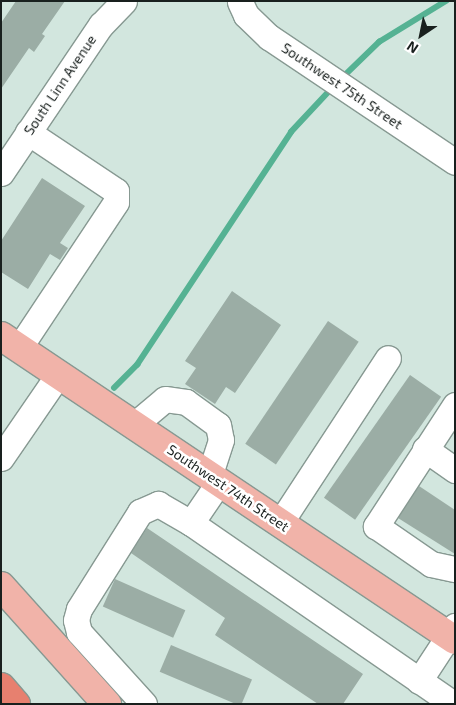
<!DOCTYPE html>
<style>
body{margin:0}
#map{position:relative;width:456px;height:705px;overflow:hidden;background:#d2e6de;font-family:"Exo 2",sans-serif}
div>[style]{position:absolute}
.stream>*{height:5.5px;margin:-2.75px;padding:0 2.75px;transform-origin:2.75px;border-radius:2.75px;background:#55b293}
.building>*{inset:0;background:#9bada5;transform-origin:0 0}
.roads{filter:drop-shadow(1px 0 #879992) drop-shadow(-1px 0 #879992) drop-shadow(0 1px #879992) drop-shadow(0 -1px #879992)}
.minor>*{height:25px;margin:-12.5px;padding:0 12.5px;transform-origin:12.5px;border-radius:12.5px;background:#fff}
.major>*{height:28px;margin:-14px;padding:0 14px;transform-origin:14px;border-radius:14px;background:#f1b3a9}
.highway>*{height:28px;margin:-14px;padding:0 14px;transform-origin:14px;border-radius:14px;background:#e7806f}
span{translate:-50% -50%;white-space:nowrap;text-align:center;line-height:1.15;-webkit-text-stroke:5px #fff;paint-order:stroke}
.street-label{font-size:14px;color:#19201e}
.frame{position:absolute;inset:0;border:2px solid #19201e;pointer-events:none}
.north{position:absolute;left:396px;top:10px;width:50px;height:50px;-webkit-text-stroke:4px #fff;paint-order:stroke;rotate:214deg;font-size:14px;font-weight:700;line-height:20px;text-align:center;color:#19201e}
.north::after{content:'';display:block;margin:auto;width:18px;height:22px;background:#19201e;clip-path:polygon(50% 0,100% 100%,50% 72%,0 100%)}
</style>
<div id="map">
<div class="stream">
<i style="left:342px;top:78px;width:52px;rotate:-44.2deg"></i>
<i style="left:379px;top:42px;width:79px;rotate:-31.5deg"></i>
<i style="left:114px;top:388px;width:33px;rotate:-45deg"></i>
<i style="left:137px;top:365px;width:279px;rotate:-56.5deg"></i>
<i style="left:291px;top:132px;width:62px;rotate:-47deg"></i>
</div>
<div class="building">
<i style="clip-path:polygon(16px 1px,65px 1px,42px 34px,45px 36px,34px 52px,29px 48px,1px 89px,1px 23px)"></i>
<i style="clip-path:polygon(42px 178px,85px 206px,60px 243px,68px 248px,60px 260px,50px 254px,28px 289px,1px 272px,1px 241px)"></i>
<i style="clip-path:polygon(232px 291px,281px 325px,235px 393px,226px 387px,215px 404px,185px 384px,196px 368px,185px 361px)"></i>
<i style="left:328px;top:321px;width:37px;height:148px;rotate:34deg"></i>
<i style="left:410px;top:375px;width:38px;height:150px;rotate:35deg"></i>
<i style="clip-path:polygon(419px 486px,455px 510px,455px 554px,398px 518px)"></i>
<i style="clip-path:polygon(147px 528px,363px 674px,343px 704px,318px 704px,215px 635px,225px 618px,131px 553px)"></i>
<i style="left:115px;top:579px;width:77px;height:30px;rotate:24deg"></i>
<i style="left:171px;top:645px;width:88px;height:29px;rotate:23deg"></i>
</div>
<div class="roads">
<div class="minor">
<i style="left:240px;top:2px;width:14px;rotate:65deg"></i>
<i style="left:246px;top:15px;width:32px;rotate:44deg"></i>
<i style="left:269px;top:37px;width:224px;rotate:33.9deg"></i>
<i style="left:1px;top:173px;width:179px;rotate:-56deg"></i>
<i style="left:101px;top:25px;width:33px;rotate:-46deg"></i>
<i style="left:19px;top:348px;width:175px;rotate:-56.4deg"></i>
<i style="left:116px;top:202px;width:11px;rotate:-90deg"></i>
<i style="left:116px;top:191px;width:106px;rotate:-146.2deg"></i>
<i style="left:455px;top:405px;width:145px;rotate:123.1deg"></i>
<i style="left:376px;top:526px;width:67px;rotate:34.6deg"></i>
<i style="left:431px;top:564px;width:25px;rotate:12deg"></i>
<i style="left:134px;top:425px;width:40px;rotate:-40deg"></i>
<i style="left:165px;top:399px;width:21px;rotate:8deg"></i>
<i style="left:186px;top:402px;width:39px;rotate:36deg"></i>
<i style="left:218px;top:425px;width:15px;rotate:79deg"></i>
<i style="left:221px;top:440px;width:38px;rotate:108deg"></i>
<i style="left:425px;top:449px;width:37px;rotate:35deg"></i>
<i style="left:1px;top:458px;width:101px;rotate:-55.5deg"></i>
<i style="left:191px;top:523px;width:50px;rotate:-55.7deg"></i>
<i style="left:280px;top:523px;width:197px;rotate:-56.8deg"></i>
<i style="left:419px;top:681px;width:66px;rotate:-56.8deg"></i>
<i style="left:144px;top:704px;width:97px;rotate:-132.1deg"></i>
<i style="left:79px;top:632px;width:12px;rotate:-104deg"></i>
<i style="left:76px;top:620px;width:11px;rotate:-75deg"></i>
<i style="left:79px;top:609px;width:115px;rotate:-57.8deg"></i>
<i style="left:140px;top:512px;width:20px;rotate:-24deg"></i>
<i style="left:158px;top:504px;width:38px;rotate:30deg"></i>
<i style="left:191px;top:523px;width:318px;rotate:34.6deg"></i>
</div>
<div class="major">
<i style="left:1px;top:336px;width:546px;rotate:33.81deg"></i>
<i style="left:1px;top:586px;width:159px;rotate:48.1deg"></i>
</div>
<div class="highway">
<i style="left:1px;top:687px;width:23px;rotate:49deg"></i>
</div>
</div>
<div class="street-label">
<span style="left:60px;top:85px;rotate:-56deg">South Linn Avenue</span>
<span style="left:342px;top:86px;rotate:34deg">Southwest 75th Street</span>
<span style="left:228px;top:488px;rotate:34deg">Southwest 74th Street</span>
</div>
<div class="frame"></div>
<div class="north">N</div>
</div>
